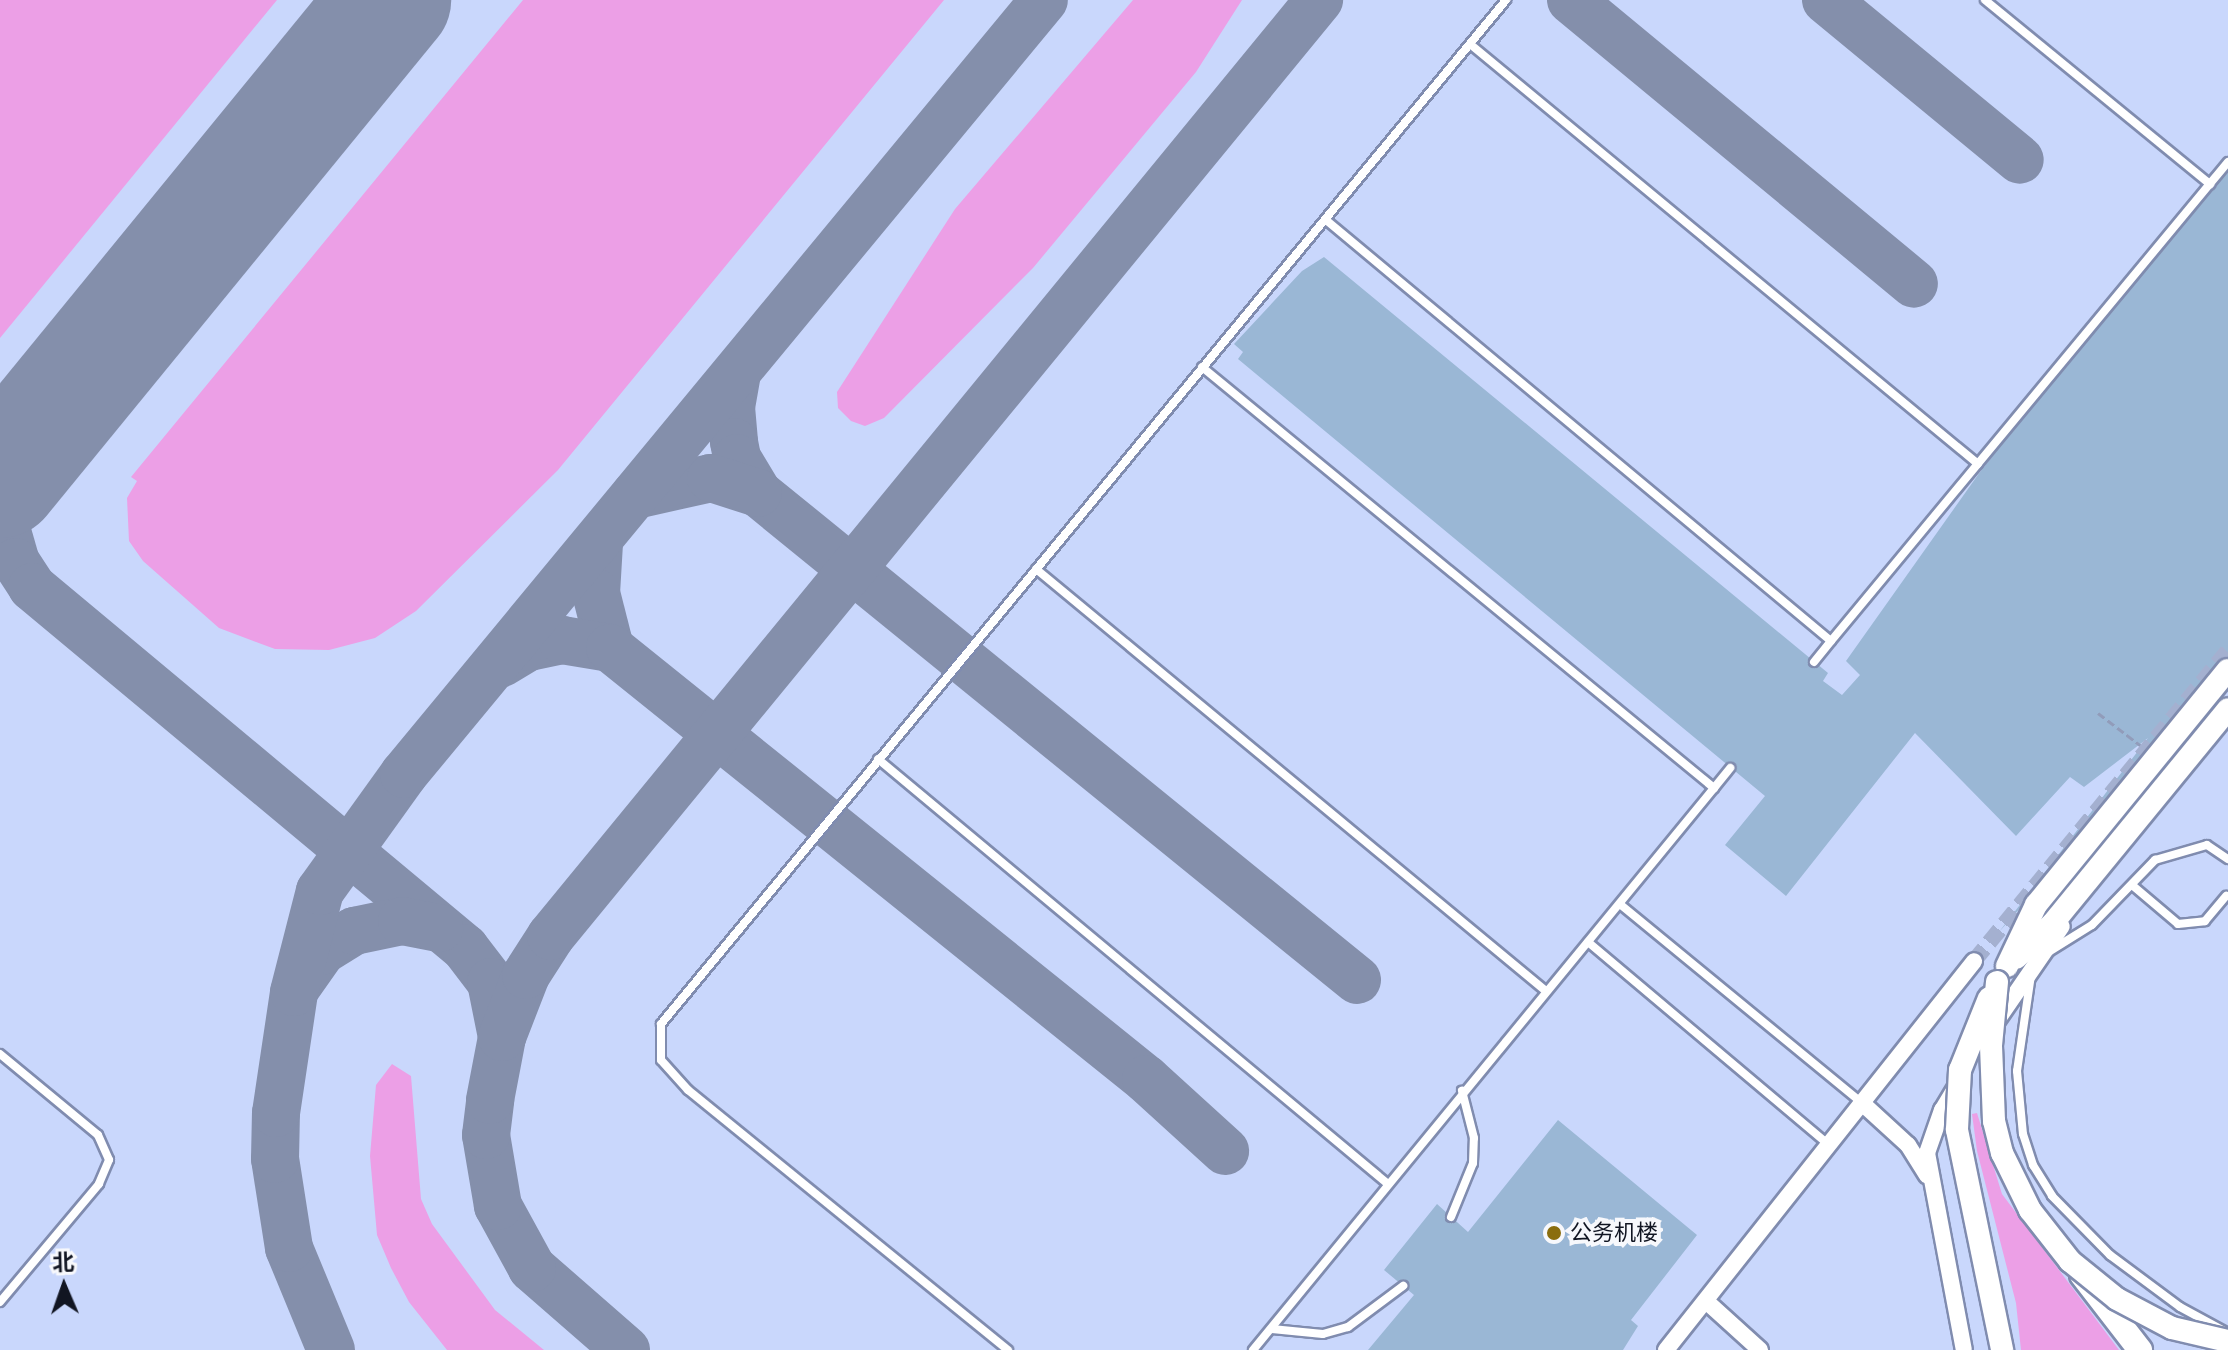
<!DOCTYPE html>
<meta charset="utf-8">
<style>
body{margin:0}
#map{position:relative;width:2228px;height:1350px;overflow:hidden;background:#c9d7fc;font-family:"Public Sans","Noto Sans SC",sans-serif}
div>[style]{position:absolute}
.green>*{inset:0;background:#ec9fe6}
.taxiway>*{height:48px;margin:-24px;padding:0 24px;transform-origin:24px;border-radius:24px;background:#848fab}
.runway>*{height:120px;margin:-60px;padding:0 60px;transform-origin:60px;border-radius:60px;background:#848fab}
.building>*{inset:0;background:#9ab7d5}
.minor-tunnel>*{height:16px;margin-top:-8px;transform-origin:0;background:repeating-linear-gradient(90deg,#a4b0d0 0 16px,transparent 0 24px)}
.path>*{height:3px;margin-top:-1.5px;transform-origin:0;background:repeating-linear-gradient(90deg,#919cba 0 8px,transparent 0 12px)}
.roads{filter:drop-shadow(2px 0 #808caf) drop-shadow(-2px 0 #808caf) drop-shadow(0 2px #808caf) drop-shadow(0 -2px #808caf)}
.service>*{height:8px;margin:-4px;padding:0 4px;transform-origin:4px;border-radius:4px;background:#fff}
.minor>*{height:16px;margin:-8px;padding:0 8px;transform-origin:8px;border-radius:8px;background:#fff}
.secondary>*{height:22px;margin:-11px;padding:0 11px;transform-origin:11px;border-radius:11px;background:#fff}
.primary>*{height:24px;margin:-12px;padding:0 12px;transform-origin:12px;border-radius:12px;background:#fff}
.bridges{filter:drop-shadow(2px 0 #808caf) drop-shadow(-2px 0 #808caf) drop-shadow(0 2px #808caf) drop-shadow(0 -2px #808caf)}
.secondary-bridge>*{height:22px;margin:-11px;padding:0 11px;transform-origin:11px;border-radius:11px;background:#fff}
.dots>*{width:22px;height:22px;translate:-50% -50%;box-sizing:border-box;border:4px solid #f7f8fc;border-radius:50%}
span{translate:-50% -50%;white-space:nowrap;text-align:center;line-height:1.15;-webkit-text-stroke:8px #f7f8fc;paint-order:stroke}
.poi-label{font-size:22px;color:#111522}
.left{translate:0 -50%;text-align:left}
.north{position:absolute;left:24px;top:1246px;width:80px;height:80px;-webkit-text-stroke:6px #f7f8fc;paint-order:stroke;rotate:358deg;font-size:22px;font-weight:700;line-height:32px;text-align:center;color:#111522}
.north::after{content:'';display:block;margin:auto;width:28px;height:36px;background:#111522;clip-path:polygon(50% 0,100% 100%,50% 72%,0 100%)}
</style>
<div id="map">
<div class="green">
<i style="clip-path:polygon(0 0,277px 0,0 338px)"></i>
<i style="clip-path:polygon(523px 0,944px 0,558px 470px,416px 611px,375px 638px,329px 650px,275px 649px,219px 628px,143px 561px,129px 541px,127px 498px,137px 481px,131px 477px)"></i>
<i style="clip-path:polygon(1133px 0,1242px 0,1196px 72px,1033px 268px,884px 418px,865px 426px,851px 421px,838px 408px,837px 392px,955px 209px)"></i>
<i style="clip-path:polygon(392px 1064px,411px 1076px,421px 1199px,432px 1224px,495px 1310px,544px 1350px,447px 1350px,409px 1302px,391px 1268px,377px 1235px,370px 1156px,376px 1085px)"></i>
<i style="clip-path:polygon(1977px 1113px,2002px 1194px,2119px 1350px,2021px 1350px,2016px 1303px,1977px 1151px,1972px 1114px)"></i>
</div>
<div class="taxiway">
<i style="left:1571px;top:0;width:445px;rotate:39.6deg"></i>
<i style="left:1826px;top:0;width:251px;rotate:39.5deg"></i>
<i style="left:737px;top:373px;width:35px;rotate:100deg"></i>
<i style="left:731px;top:407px;width:35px;rotate:85deg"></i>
<i style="left:734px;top:442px;width:16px;rotate:79deg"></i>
<i style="left:737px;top:458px;width:41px;rotate:59deg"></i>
<i style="left:758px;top:493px;width:772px;rotate:39.11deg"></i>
<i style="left:20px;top:452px;width:34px;rotate:109deg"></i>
<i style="left:9px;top:484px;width:47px;rotate:92.4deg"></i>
<i style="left:7px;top:531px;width:32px;rotate:74deg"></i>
<i style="left:16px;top:562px;width:30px;rotate:57deg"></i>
<i style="left:32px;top:587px;width:564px;rotate:39.82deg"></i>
<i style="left:465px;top:948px;width:43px;rotate:52.6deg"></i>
<i style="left:491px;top:982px;width:56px;rotate:78.7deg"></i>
<i style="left:635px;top:495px;width:78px;rotate:-12.6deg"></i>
<i style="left:711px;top:478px;width:49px;rotate:17.7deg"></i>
<i style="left:599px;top:543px;width:50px;rotate:93.4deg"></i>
<i style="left:596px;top:593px;width:57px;rotate:75.7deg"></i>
<i style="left:502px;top:663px;width:31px;rotate:-31deg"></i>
<i style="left:529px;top:647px;width:34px;rotate:-12deg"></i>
<i style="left:562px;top:640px;width:49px;rotate:9.5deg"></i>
<i style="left:610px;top:648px;width:688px;rotate:38.8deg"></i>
<i style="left:1146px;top:1079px;width:107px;rotate:42.3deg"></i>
<i style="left:296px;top:988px;width:45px;rotate:-54.9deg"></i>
<i style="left:322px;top:951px;width:38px;rotate:-32deg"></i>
<i style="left:354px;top:931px;width:49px;rotate:-11.8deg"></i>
<i style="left:402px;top:921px;width:38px;rotate:11deg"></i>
<i style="left:331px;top:1350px;width:110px;rotate:-112.4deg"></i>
<i style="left:289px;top:1248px;width:90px;rotate:-98.9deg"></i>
<i style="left:275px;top:1159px;width:46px;rotate:-88.8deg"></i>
<i style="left:276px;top:1113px;width:122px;rotate:-81.5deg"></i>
<i style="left:294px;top:992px;width:104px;rotate:-75.6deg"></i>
<i style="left:320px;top:891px;width:144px;rotate:-54.3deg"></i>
<i style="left:404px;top:774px;width:1004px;rotate:-50.41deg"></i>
<i style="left:626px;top:1350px;width:125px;rotate:-138.9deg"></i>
<i style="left:532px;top:1268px;width:71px;rotate:-118.7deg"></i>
<i style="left:498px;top:1206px;width:72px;rotate:-99.6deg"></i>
<i style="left:486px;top:1135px;width:35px;rotate:-83deg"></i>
<i style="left:490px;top:1100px;width:64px;rotate:-79.2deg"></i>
<i style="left:502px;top:1037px;width:66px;rotate:-68.8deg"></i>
<i style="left:526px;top:975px;width:46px;rotate:-57.3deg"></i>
<i style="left:551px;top:936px;width:1211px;rotate:-50.63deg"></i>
</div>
<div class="runway">
<i style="left:0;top:478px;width:618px;rotate:-50.72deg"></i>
</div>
<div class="building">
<i style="clip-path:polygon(2228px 169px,2228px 674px,1999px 932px,2148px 738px,2084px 787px,2070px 777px,2016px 836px,1915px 733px,1786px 896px,1725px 845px,1765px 796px,1238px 359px,1243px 352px,1234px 344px,1302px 271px,1324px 257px,1828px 673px,1823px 681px,1842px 695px,1860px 675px,1846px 661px,1980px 472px,2101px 317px)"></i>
<i style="clip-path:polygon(1558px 1120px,1697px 1235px,1631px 1320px,1638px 1326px,1623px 1350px,1368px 1350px,1414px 1295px,1384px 1270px,1437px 1204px,1468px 1232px)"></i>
</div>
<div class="minor-tunnel">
<i style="left:1974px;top:961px;width:401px;rotate:-50.7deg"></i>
</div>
<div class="path">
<i style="left:2098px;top:713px;width:53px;rotate:37.3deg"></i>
</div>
<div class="roads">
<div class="service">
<i style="left:1985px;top:0;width:291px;rotate:39.3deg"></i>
<i style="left:1470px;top:44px;width:659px;rotate:39.58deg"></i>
<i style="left:1326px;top:220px;width:657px;rotate:39.82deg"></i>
<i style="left:1831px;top:641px;width:622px;rotate:-50.35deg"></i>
<i style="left:1202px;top:367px;width:663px;rotate:39.43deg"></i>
<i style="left:1714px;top:788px;width:727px;rotate:129.36deg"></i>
<i style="left:1036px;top:569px;width:662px;rotate:39.61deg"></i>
<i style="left:1814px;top:662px;width:27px;rotate:-51deg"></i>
<i style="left:878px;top:759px;width:664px;rotate:39.81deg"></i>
<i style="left:1714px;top:788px;width:26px;rotate:-51deg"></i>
<i style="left:2132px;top:885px;width:60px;rotate:40.3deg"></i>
<i style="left:2178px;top:924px;width:27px;rotate:-6deg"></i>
<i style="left:2205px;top:921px;width:33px;rotate:-50deg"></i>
<i style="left:1621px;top:905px;width:310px;rotate:39.4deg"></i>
<i style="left:1588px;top:942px;width:314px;rotate:40.1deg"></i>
<i style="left:2050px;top:951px;width:49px;rotate:-31.8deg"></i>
<i style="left:2092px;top:925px;width:91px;rotate:-45.9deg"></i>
<i style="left:2155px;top:860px;width:54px;rotate:-16.1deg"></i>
<i style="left:2207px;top:845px;width:25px;rotate:34deg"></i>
<i style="left:2031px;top:975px;width:97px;rotate:98.3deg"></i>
<i style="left:2017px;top:1071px;width:63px;rotate:84.6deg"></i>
<i style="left:2023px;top:1134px;width:33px;rotate:72deg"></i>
<i style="left:2033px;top:1165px;width:36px;rotate:58deg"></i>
<i style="left:2052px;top:1196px;width:83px;rotate:45.5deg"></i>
<i style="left:2110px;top:1255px;width:87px;rotate:36.6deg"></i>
<i style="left:2180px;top:1307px;width:55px;rotate:28.4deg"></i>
<i style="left:0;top:1054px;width:127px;rotate:39.6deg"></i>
<i style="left:98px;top:1135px;width:27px;rotate:66deg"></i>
<i style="left:109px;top:1160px;width:26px;rotate:113deg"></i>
<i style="left:99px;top:1184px;width:154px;rotate:130deg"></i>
<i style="left:1451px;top:1217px;width:58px;rotate:-67.8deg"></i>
<i style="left:1473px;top:1163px;width:25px;rotate:-88deg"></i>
<i style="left:1474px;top:1138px;width:49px;rotate:-104.3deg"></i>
<i style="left:1272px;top:1329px;width:51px;rotate:5.6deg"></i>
<i style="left:1323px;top:1334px;width:26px;rotate:-16deg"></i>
<i style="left:1348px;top:1327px;width:69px;rotate:-36.7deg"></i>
<i style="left:1008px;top:1350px;width:412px;rotate:-140.9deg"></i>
<i style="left:688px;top:1090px;width:40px;rotate:-132deg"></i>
<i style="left:661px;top:1060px;width:36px;rotate:-90deg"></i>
<i style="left:661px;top:1024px;width:1328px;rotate:-50.47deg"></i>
</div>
<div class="minor">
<i style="left:1996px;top:1022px;width:116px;rotate:-55.5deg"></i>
<i style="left:1959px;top:1082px;width:33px;rotate:121deg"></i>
<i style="left:1942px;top:1110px;width:46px;rotate:109.2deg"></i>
<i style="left:1927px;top:1153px;width:200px;rotate:79.4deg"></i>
<i style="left:1862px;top:1103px;width:62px;rotate:42.4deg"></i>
<i style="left:1908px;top:1145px;width:36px;rotate:58deg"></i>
<i style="left:1706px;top:1301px;width:73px;rotate:42.2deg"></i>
<i style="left:1666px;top:1350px;width:496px;rotate:-51.6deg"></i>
</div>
<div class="secondary">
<i style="left:2016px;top:958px;width:51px;rotate:-43.4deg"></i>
<i style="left:2053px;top:923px;width:276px;rotate:-50.7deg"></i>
<i style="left:2007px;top:966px;width:68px;rotate:-64.6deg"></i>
<i style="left:2036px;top:905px;width:303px;rotate:-50.8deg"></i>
</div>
<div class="primary">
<i style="left:2082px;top:1275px;width:95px;rotate:52.3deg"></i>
</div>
</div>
<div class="bridges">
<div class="secondary-bridge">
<i style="left:1997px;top:982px;width:64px;rotate:95.4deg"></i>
<i style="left:1991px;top:1046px;width:75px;rotate:87.7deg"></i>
<i style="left:1994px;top:1121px;width:33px;rotate:76deg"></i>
<i style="left:2002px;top:1153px;width:64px;rotate:63.8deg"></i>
<i style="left:2030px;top:1210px;width:65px;rotate:51.9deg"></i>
<i style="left:2070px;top:1261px;width:60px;rotate:39deg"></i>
<i style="left:2117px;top:1299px;width:62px;rotate:27.8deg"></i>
<i style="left:2172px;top:1328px;width:57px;rotate:13.1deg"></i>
<i style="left:1989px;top:998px;width:78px;rotate:111.9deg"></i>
<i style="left:1960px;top:1070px;width:60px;rotate:92.9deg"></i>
<i style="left:1957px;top:1130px;width:225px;rotate:78.4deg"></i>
</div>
</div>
<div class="dots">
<i style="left:1554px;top:1233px;background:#8a6d0d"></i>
</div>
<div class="poi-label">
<span class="left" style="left:1570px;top:1233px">公务机楼</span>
</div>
<div class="north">北</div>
</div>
